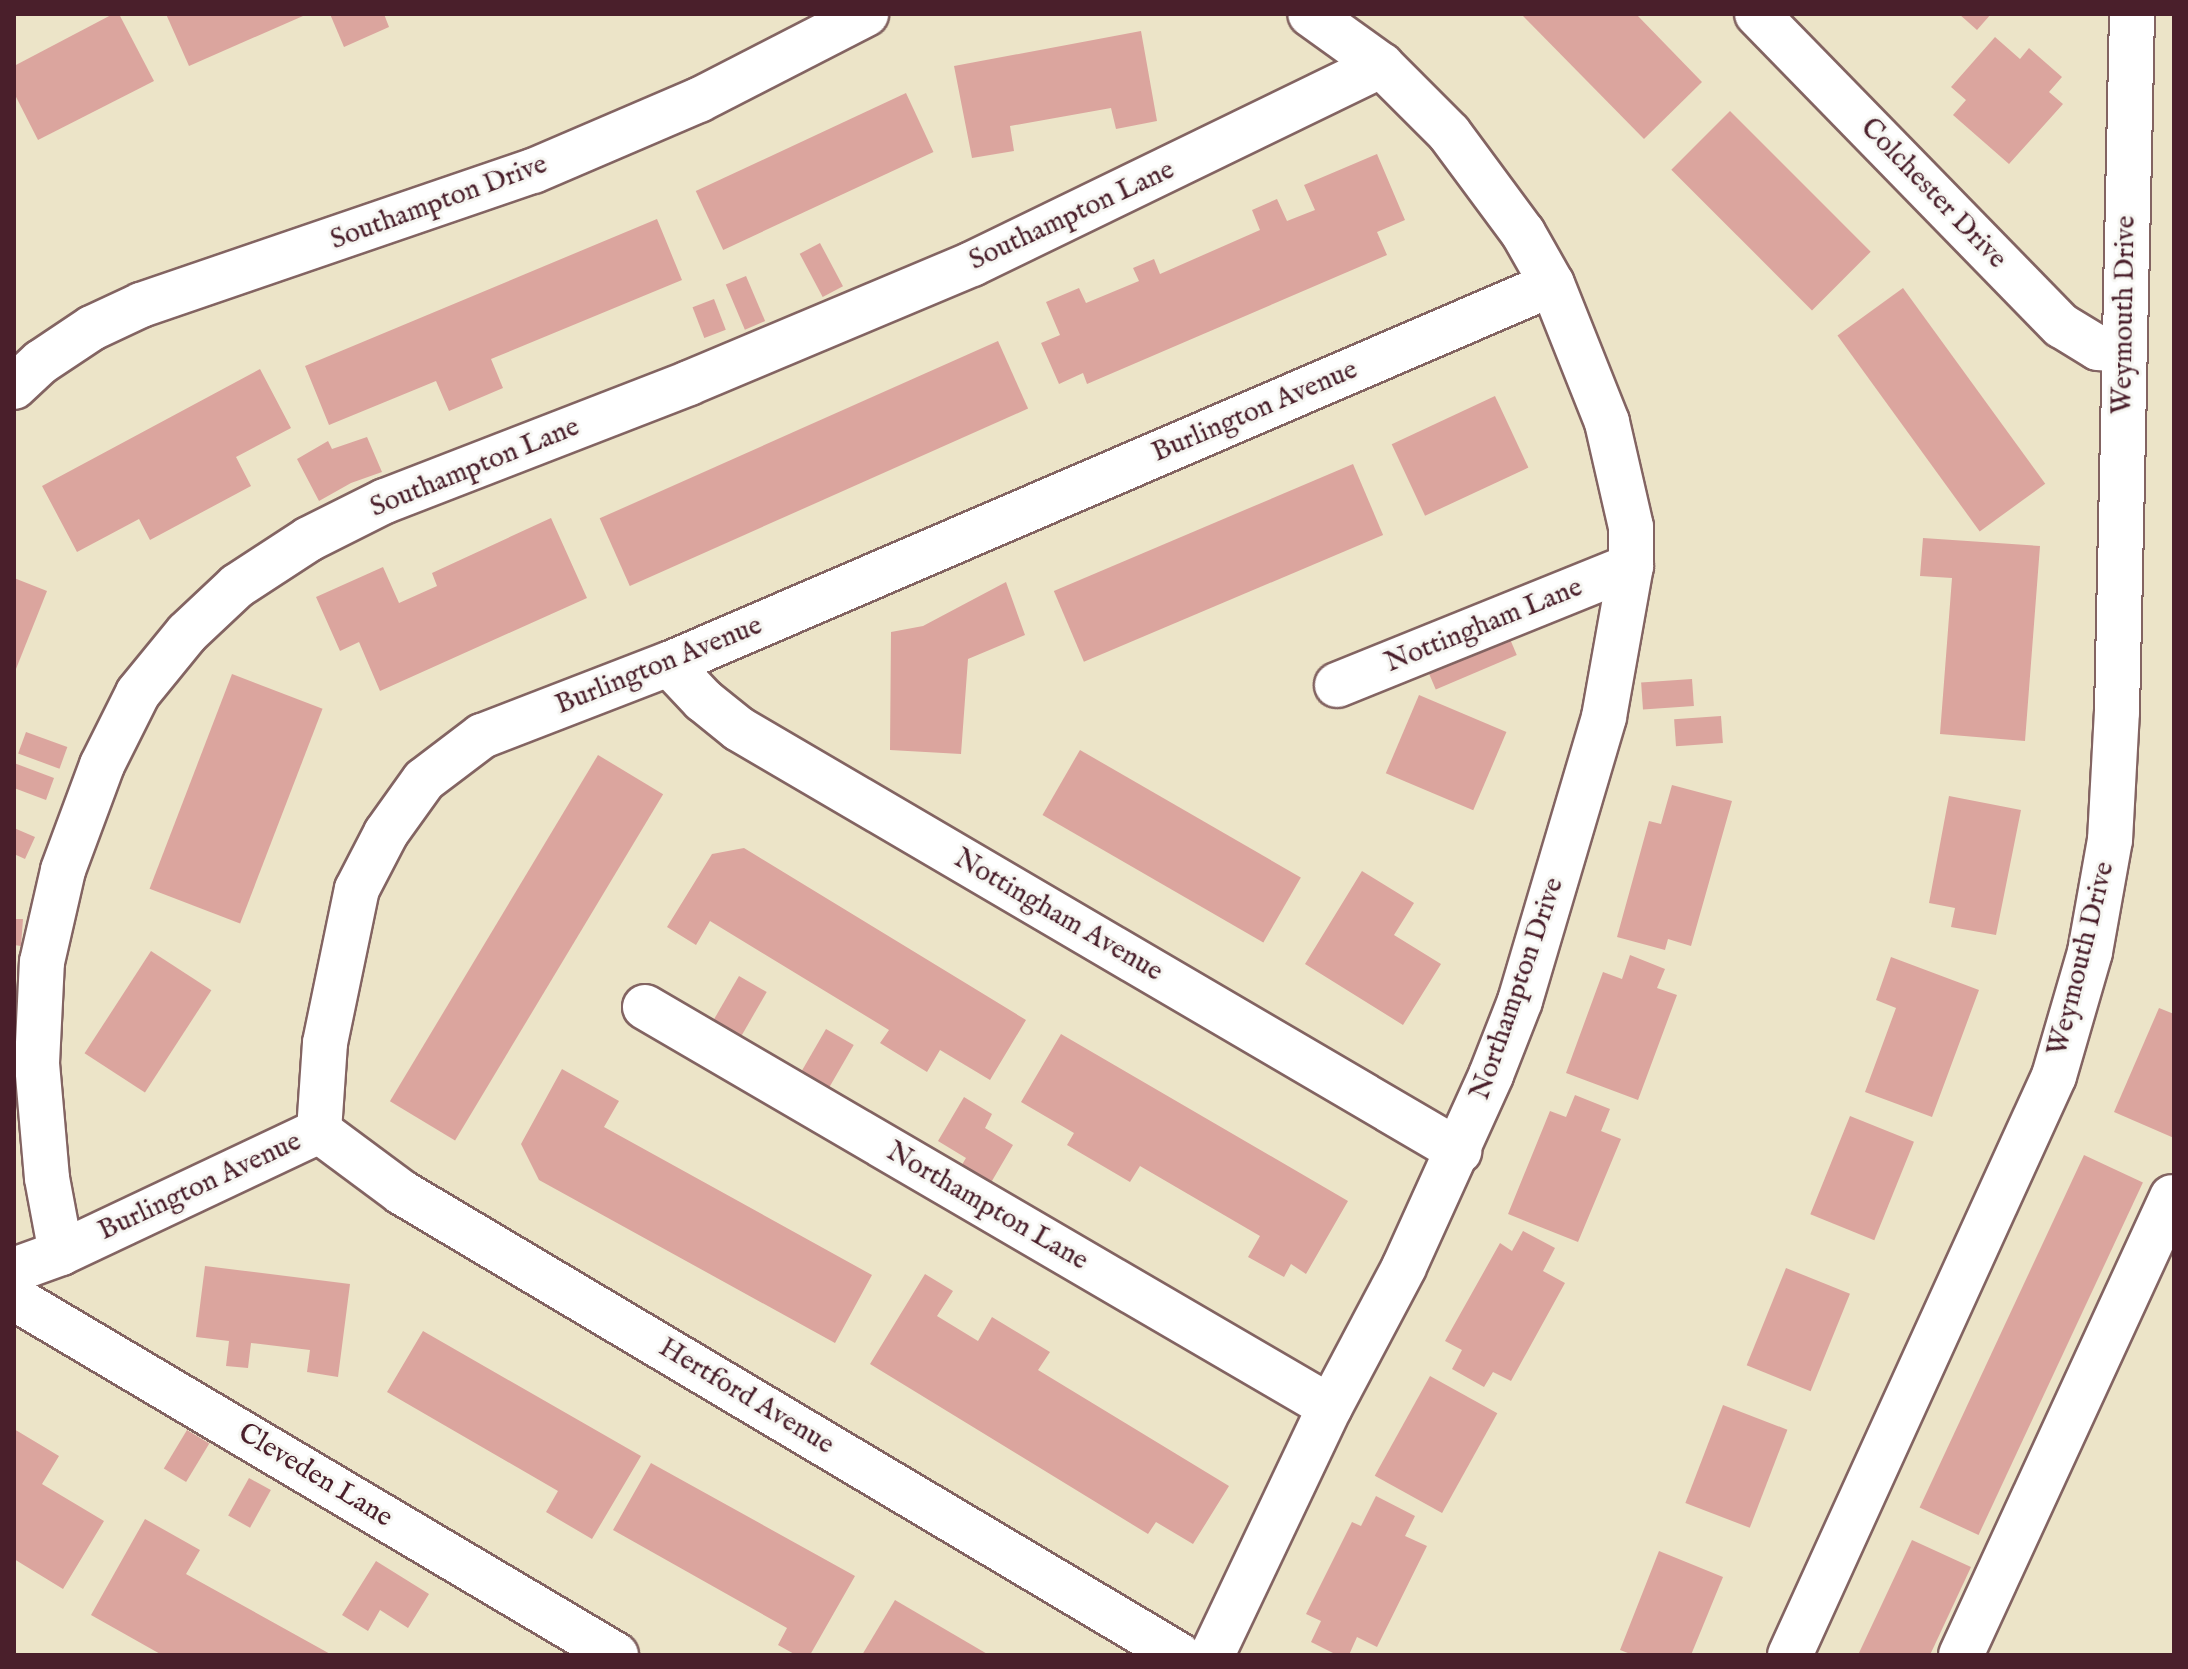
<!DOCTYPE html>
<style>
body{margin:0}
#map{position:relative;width:2188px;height:1669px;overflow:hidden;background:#ece4c8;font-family:"IM FELL English",serif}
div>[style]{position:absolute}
.building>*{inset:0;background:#dba59e;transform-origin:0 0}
.roads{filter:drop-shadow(2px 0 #836462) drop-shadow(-2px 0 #836462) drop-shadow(0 2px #836462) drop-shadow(0 -2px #836462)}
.minor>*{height:44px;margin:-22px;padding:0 22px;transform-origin:22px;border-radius:22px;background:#fff}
span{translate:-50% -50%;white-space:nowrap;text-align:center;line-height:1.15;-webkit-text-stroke:6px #f6f6f2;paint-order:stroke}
.street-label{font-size:28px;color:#4a1f2b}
.frame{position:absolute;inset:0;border:16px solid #4a1f2b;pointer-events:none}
</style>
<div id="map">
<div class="building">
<i style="clip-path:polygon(113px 14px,119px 14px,154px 81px,38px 140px,14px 93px,14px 66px)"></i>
<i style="clip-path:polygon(166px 14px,302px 14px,303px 16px,189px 66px)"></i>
<i style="clip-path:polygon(330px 14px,384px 14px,389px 27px,344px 47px)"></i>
<i style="clip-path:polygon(1521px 14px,1636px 14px,1702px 82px,1644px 139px)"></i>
<i style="clip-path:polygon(1959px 14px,1991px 14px,1977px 30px)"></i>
<i style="clip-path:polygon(1141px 31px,1157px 121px,1116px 129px,1111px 108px,1010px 126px,1014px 151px,972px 158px,954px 66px)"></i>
<i style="clip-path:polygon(1995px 37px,2020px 59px,2029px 48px,2062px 77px,2049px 92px,2063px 104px,2009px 164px,1953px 115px,1966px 100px,1951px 87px)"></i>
<i style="left:906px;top:93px;width:65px;height:232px;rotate:65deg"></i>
<i style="left:1730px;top:111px;width:199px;height:83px;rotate:45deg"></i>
<i style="clip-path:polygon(1377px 154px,1405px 220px,1377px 232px,1387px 255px,1087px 384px,1083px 373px,1059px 384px,1041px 343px,1060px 335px,1046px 302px,1079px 288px,1086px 303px,1139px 281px,1133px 268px,1154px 259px,1160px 274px,1260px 230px,1252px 210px,1277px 199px,1287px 221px,1315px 210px,1304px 185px)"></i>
<i style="clip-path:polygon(657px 219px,682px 280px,491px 359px,503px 388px,449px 411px,436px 381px,329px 425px,305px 366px)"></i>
<i style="left:820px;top:243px;width:49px;height:23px;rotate:62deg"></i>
<i style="left:746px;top:276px;width:49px;height:22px;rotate:67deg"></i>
<i style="left:1903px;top:288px;width:242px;height:81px;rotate:54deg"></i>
<i style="left:714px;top:299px;width:33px;height:23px;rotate:69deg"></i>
<i style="left:998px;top:341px;width:74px;height:436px;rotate:66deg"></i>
<i style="clip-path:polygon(260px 369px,291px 428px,236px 457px,251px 486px,150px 540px,139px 519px,77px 552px,42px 486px)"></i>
<i style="left:1495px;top:396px;width:79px;height:114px;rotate:65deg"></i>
<i style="clip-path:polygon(367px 437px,382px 472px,351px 483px,319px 501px,297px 459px,328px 441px,332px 449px)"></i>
<i style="left:1353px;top:464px;width:77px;height:325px;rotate:67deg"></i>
<i style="clip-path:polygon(551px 518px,587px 598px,380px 691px,359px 642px,340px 651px,316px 597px,383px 567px,399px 603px,437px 586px,432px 573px)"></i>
<i style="clip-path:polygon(1923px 538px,2040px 546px,2025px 741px,1940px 734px,1952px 578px,1920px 576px)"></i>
<i style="clip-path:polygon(14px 578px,47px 591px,14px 674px)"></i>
<i style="clip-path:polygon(1006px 582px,1025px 635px,968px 659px,961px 754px,890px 750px,891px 632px,923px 626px)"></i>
<i style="left:1507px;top:632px;width:25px;height:88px;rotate:67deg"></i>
<i style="left:232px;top:674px;width:97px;height:230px;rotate:21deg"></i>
<i style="left:1692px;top:679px;width:27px;height:51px;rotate:86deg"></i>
<i style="left:1419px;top:695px;width:95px;height:85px;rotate:23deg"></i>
<i style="left:1721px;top:716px;width:27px;height:47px;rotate:86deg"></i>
<i style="left:26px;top:732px;width:44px;height:23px;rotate:20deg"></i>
<i style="left:1080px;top:750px;width:255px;height:75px;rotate:30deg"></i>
<i style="left:598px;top:755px;width:76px;height:404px;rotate:31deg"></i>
<i style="clip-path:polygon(14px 763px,54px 778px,46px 800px,14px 788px)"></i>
<i style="clip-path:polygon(1672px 785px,1732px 801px,1691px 946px,1668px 939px,1665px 950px,1617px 937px,1649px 821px,1661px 824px)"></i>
<i style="clip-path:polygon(1949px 796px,2021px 810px,1996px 935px,1951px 927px,1955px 908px,1929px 903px)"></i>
<i style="clip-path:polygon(14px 828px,35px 837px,25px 859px,14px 854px)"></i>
<i style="clip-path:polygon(744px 848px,1026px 1020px,990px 1080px,940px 1050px,927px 1072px,880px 1043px,889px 1030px,710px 921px,696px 945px,667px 927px,712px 854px)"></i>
<i style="clip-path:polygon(1362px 871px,1414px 903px,1394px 935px,1441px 964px,1403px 1025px,1305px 964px)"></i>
<i style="clip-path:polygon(14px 919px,23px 919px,21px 946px,14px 945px)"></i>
<i style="left:151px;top:951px;width:72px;height:122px;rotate:33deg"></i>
<i style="clip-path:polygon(1630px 955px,1665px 969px,1657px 988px,1677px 995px,1638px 1100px,1566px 1073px,1603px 972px,1622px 979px)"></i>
<i style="clip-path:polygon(1891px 957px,1979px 990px,1932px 1117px,1865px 1092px,1896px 1008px,1876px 1000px)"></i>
<i style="left:739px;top:976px;width:32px;height:51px;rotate:30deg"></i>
<i style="clip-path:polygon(2159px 1008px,2174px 1014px,2174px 1138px,2114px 1112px)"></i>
<i style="left:826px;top:1029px;width:32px;height:50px;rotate:30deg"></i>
<i style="clip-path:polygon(1061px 1034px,1348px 1201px,1306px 1274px,1291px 1264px,1284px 1277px,1248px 1257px,1260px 1236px,1140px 1166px,1130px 1182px,1067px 1145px,1074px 1133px,1021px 1102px)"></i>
<i style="clip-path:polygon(562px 1069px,619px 1101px,604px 1127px,872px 1275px,835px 1343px,539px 1180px,521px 1144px)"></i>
<i style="clip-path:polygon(1575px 1095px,1610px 1109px,1601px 1131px,1621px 1139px,1578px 1242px,1508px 1214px,1550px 1111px,1566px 1117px)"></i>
<i style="clip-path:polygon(964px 1097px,992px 1114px,985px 1128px,1013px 1145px,989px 1186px,960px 1168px,966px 1158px,938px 1141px)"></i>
<i style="left:1850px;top:1116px;width:69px;height:106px;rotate:22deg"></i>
<i style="left:2084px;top:1155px;width:65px;height:389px;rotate:25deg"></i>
<i style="clip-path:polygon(1523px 1231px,1555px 1248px,1543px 1271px,1565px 1283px,1511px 1381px,1493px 1372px,1484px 1387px,1452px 1369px,1462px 1350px,1445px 1341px,1500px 1243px,1512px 1251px)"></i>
<i style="clip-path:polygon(205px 1266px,350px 1284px,338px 1377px,307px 1372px,310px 1350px,251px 1343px,248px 1368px,226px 1366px,229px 1341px,196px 1337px)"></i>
<i style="left:1786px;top:1268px;width:69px;height:105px;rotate:22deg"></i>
<i style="clip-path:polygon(925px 1274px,953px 1291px,937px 1316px,978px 1341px,992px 1317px,1050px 1352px,1038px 1370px,1229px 1486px,1193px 1544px,1156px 1522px,1148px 1534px,870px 1364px)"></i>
<i style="clip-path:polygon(423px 1331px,641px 1456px,592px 1539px,546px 1512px,558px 1491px,387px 1392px)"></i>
<i style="left:1430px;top:1376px;width:77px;height:114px;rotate:29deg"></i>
<i style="left:1723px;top:1405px;width:69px;height:105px;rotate:21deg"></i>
<i style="clip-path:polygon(14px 1429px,59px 1456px,42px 1484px,104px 1521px,63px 1589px,14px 1559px)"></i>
<i style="left:187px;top:1430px;width:26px;height:45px;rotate:31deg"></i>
<i style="clip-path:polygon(651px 1463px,855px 1576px,810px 1655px,796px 1655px,778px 1645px,787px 1628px,613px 1530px)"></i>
<i style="left:249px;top:1478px;width:25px;height:43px;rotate:29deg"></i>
<i style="clip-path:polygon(1376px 1496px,1415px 1516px,1405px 1536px,1427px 1546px,1377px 1647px,1357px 1637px,1349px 1655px,1337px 1655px,1311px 1642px,1321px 1621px,1306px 1614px,1352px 1522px,1361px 1526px)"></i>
<i style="clip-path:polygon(145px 1519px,200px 1550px,186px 1574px,332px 1655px,162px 1655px,91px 1615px)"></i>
<i style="clip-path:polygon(1912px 1540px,1971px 1567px,1930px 1655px,1858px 1655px)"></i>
<i style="clip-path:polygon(1659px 1551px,1723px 1577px,1691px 1655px,1633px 1655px,1620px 1650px)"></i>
<i style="clip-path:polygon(376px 1561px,429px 1594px,408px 1628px,380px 1610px,368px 1631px,342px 1615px)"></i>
<i style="clip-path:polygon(895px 1600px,989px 1655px,862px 1655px)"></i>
</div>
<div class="roads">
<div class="minor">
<i style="left:1757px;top:14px;width:436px;rotate:45.7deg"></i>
<i style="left:2062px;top:326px;width:42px;rotate:31.4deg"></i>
<i style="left:2098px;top:348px;width:26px;rotate:4deg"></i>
<i style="left:14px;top:387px;width:37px;rotate:-43deg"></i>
<i style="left:41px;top:362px;width:61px;rotate:-33.7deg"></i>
<i style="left:92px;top:328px;width:54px;rotate:-25.1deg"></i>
<i style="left:141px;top:305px;width:414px;rotate:-18.9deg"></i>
<i style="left:533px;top:171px;width:181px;rotate:-23.2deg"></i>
<i style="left:699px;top:100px;width:188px;rotate:-27.2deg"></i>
<i style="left:669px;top:664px;width:50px;rotate:46.6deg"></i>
<i style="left:703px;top:700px;width:46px;rotate:38.9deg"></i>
<i style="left:739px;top:729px;width:835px;rotate:30.38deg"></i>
<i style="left:1337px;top:685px;width:317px;rotate:-22deg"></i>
<i style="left:645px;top:1007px;width:793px;rotate:30.28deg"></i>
<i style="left:319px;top:1131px;width:102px;rotate:36.6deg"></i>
<i style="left:401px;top:1192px;width:905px;rotate:30.76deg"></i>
<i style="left:61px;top:1253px;width:76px;rotate:-100.6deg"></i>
<i style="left:47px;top:1178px;width:115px;rotate:-95deg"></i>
<i style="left:37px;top:1063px;width:101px;rotate:-87.2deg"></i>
<i style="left:42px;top:962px;width:94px;rotate:-77.1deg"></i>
<i style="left:63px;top:870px;width:112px;rotate:-69.6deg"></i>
<i style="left:102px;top:765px;width:80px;rotate:-63.4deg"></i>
<i style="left:138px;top:693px;width:77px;rotate:-50.8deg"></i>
<i style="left:187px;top:633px;width:69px;rotate:-43.2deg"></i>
<i style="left:237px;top:586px;width:86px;rotate:-33.1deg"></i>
<i style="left:309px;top:539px;width:85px;rotate:-26.6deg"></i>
<i style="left:385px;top:501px;width:326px;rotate:-21.2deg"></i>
<i style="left:689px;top:383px;width:307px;rotate:-22.8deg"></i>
<i style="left:972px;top:264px;width:455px;rotate:-25.9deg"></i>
<i style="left:14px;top:1270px;width:50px;rotate:-19.9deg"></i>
<i style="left:61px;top:1253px;width:285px;rotate:-25.3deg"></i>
<i style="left:319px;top:1131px;width:88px;rotate:-86.1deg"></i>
<i style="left:325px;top:1043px;width:157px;rotate:-78.3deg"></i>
<i style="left:357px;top:889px;width:63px;rotate:-62.6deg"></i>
<i style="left:386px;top:833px;width:65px;rotate:-54.4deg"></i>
<i style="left:424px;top:780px;width:73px;rotate:-37.2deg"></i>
<i style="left:482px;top:736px;width:200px;rotate:-21.1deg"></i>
<i style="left:669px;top:664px;width:961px;rotate:-23.28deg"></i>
<i style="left:14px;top:1298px;width:700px;rotate:30.67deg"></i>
<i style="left:1212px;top:1655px;width:275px;rotate:-64.6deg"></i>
<i style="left:1330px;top:1407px;width:158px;rotate:-62.1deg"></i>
<i style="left:1404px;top:1267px;width:211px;rotate:-65.6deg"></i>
<i style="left:1491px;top:1075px;width:79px;rotate:-68.6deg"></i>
<i style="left:1520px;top:1001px;width:296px;rotate:-73.5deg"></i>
<i style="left:1604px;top:717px;width:153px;rotate:-79.9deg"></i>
<i style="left:1631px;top:566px;width:39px;rotate:-90deg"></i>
<i style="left:1631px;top:527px;width:108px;rotate:-102.9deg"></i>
<i style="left:1607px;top:422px;width:149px;rotate:-111.7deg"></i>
<i style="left:1552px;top:284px;width:59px;rotate:-119.6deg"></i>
<i style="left:1523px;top:233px;width:124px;rotate:-126.5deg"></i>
<i style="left:1449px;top:133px;width:96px;rotate:-135deg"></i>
<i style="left:1381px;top:65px;width:87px;rotate:-144.3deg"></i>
<i style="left:1790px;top:1655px;width:636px;rotate:-65.49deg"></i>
<i style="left:2054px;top:1076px;width:129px;rotate:-73.8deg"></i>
<i style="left:2090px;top:952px;width:114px;rotate:-79.9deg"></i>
<i style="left:2110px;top:840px;width:128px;rotate:-86.9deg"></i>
<i style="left:2117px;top:712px;width:698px;rotate:-88.77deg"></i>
<i style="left:1961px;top:1655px;width:504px;rotate:-65.26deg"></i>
</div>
</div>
<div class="street-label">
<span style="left:1933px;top:194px;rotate:46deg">Colchester Drive</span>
<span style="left:439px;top:203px;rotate:-20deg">Southampton Drive</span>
<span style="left:1072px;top:216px;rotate:-25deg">Southampton Lane</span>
<span style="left:2125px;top:315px;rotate:-89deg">Weymouth Drive</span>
<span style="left:1255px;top:412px;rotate:-23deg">Burlington Avenue</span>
<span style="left:475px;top:468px;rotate:-22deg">Southampton Lane</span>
<span style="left:1484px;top:626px;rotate:-22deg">Nottingham Lane</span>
<span style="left:659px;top:666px;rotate:-22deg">Burlington Avenue</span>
<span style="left:1058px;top:916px;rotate:30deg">Nottingham Avenue</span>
<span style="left:2082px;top:959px;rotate:-76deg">Weymouth Drive</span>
<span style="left:1518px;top:989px;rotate:-71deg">Northampton Drive</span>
<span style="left:200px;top:1187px;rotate:-25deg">Burlington Avenue</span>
<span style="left:987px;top:1207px;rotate:30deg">Northampton Lane</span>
<span style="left:746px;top:1397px;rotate:31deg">Hertford Avenue</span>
<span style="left:315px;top:1476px;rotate:31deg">Cleveden Lane</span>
</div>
<div class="frame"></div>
</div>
